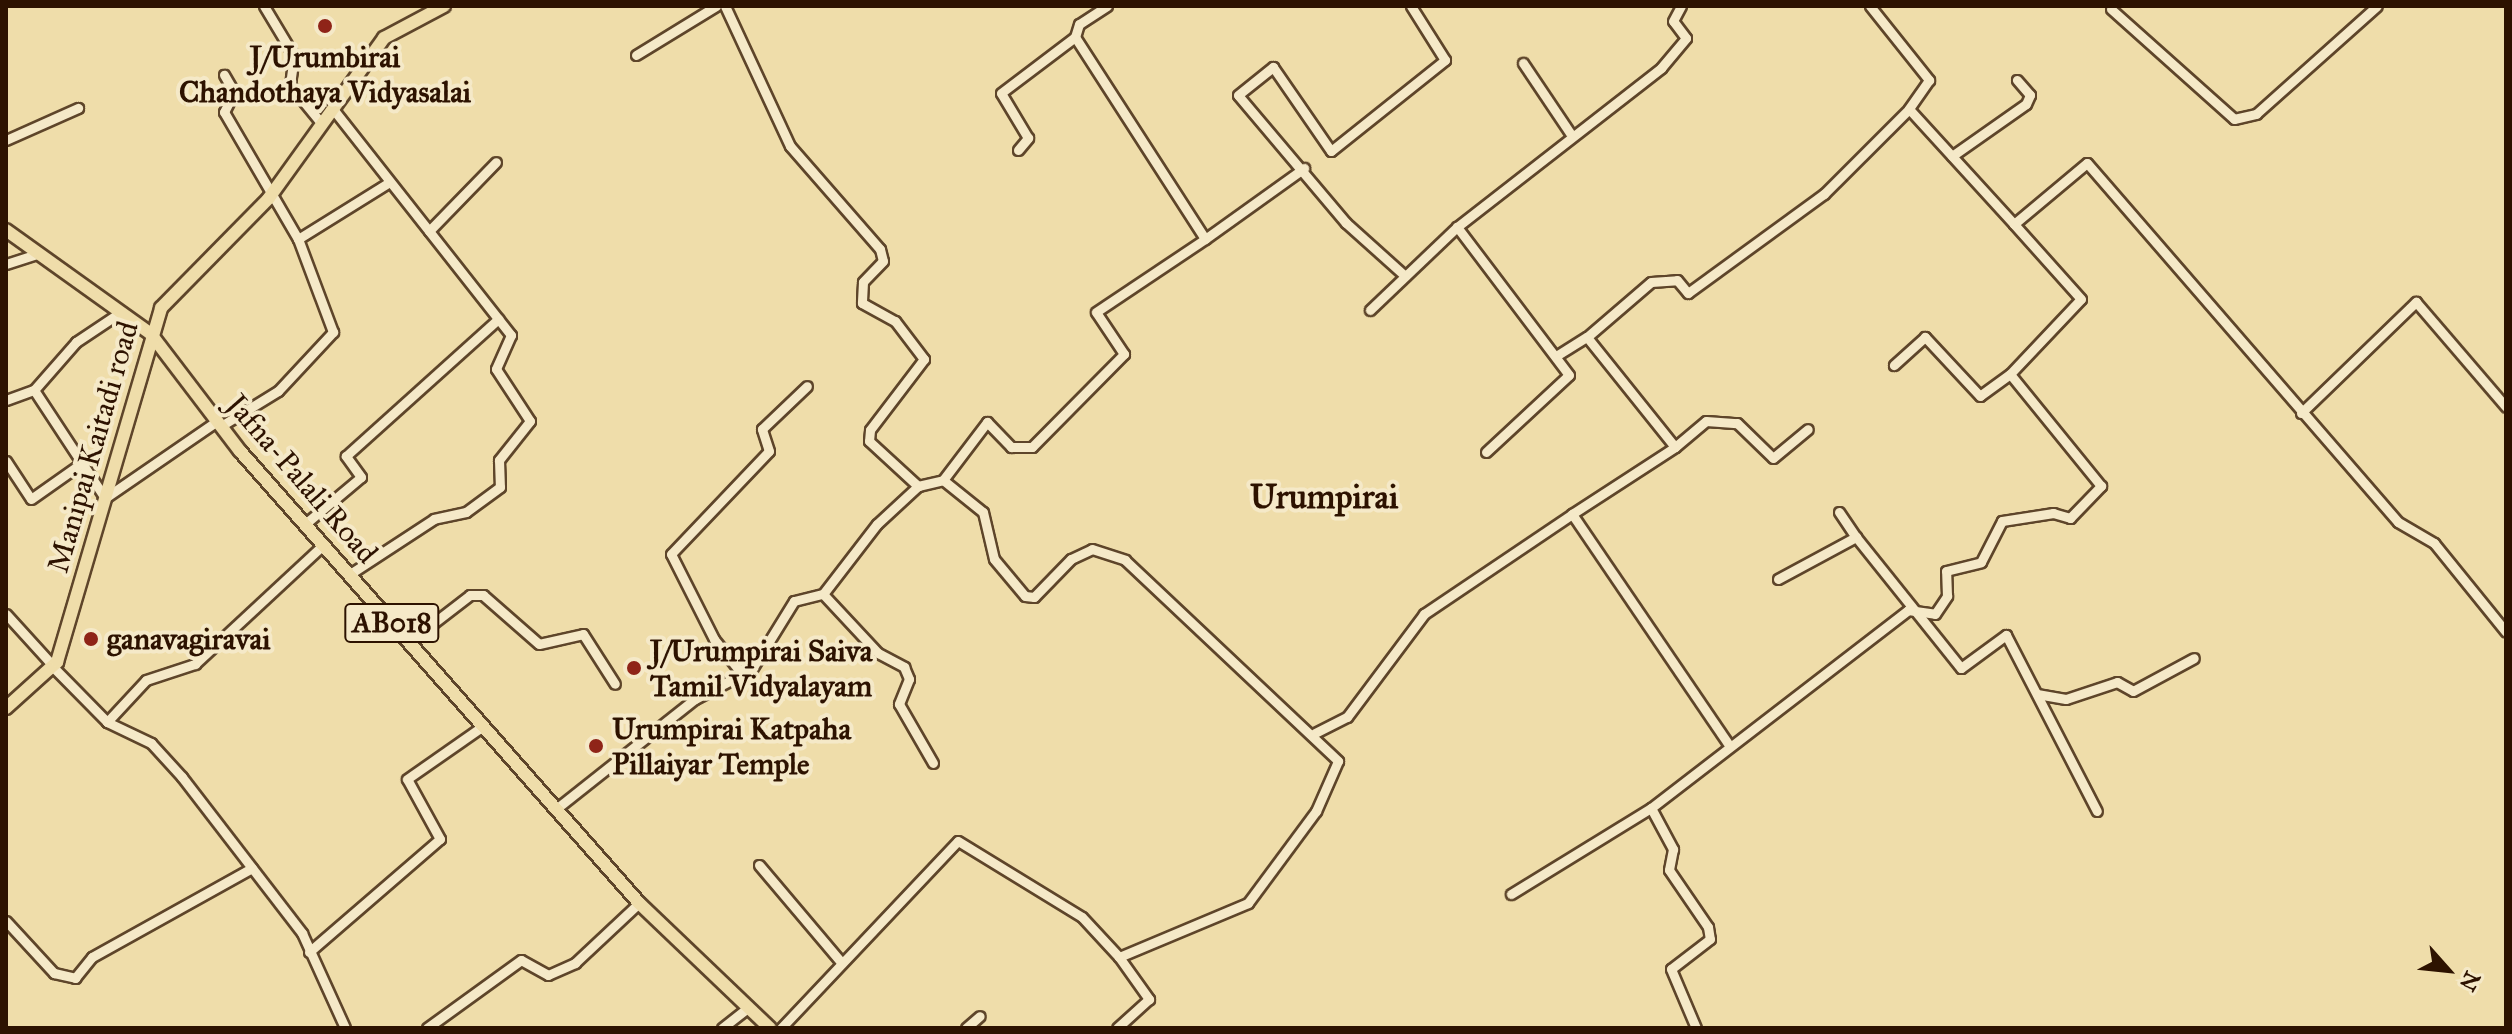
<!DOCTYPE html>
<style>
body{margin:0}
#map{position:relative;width:2512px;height:1034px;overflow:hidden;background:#efddaa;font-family:"IM FELL Great Primer",serif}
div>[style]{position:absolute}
.roads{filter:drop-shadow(2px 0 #5e452a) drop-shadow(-2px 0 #5e452a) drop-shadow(0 2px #5e452a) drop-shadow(0 -2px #5e452a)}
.minor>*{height:9px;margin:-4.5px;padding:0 4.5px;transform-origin:4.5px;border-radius:4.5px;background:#f5e9c8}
.major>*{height:12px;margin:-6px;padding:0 6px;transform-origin:6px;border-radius:6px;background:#efddaa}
.dots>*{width:22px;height:22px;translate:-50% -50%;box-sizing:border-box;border:4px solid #f5e9c8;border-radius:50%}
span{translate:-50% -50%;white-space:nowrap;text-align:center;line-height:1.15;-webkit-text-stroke:8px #f5e9c8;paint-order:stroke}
.shield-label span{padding:2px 6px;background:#f5e9c8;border:2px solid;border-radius:6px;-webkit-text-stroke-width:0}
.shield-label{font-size:28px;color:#2d1200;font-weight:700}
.poi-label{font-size:30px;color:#2d1200;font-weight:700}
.left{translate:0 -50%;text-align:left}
.street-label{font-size:30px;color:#2d1200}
.quarter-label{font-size:34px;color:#2d1200;font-weight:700}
.frame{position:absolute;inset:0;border:8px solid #2d1200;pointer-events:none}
.north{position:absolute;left:2408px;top:930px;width:80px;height:80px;-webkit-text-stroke:6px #f5e9c8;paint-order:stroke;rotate:117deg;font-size:22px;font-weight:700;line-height:32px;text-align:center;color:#2d1200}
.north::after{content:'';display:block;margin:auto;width:28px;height:36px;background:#2d1200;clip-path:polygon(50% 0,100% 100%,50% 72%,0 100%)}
</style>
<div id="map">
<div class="roads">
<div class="minor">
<i style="left:264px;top:6px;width:58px;rotate:59deg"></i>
<i style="left:294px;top:56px;width:29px;rotate:98deg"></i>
<i style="left:290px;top:85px;width:50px;rotate:50.6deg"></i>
<i style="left:725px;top:6px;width:154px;rotate:65.1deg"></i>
<i style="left:790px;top:146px;width:137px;rotate:48.9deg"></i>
<i style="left:880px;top:249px;width:12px;rotate:76deg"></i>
<i style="left:883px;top:261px;width:29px;rotate:134deg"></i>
<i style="left:863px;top:282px;width:21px;rotate:93deg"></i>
<i style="left:862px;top:303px;width:38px;rotate:29deg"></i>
<i style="left:895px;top:321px;width:48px;rotate:52.7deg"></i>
<i style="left:924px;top:359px;width:89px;rotate:127.3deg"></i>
<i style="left:870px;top:430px;width:11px;rotate:95deg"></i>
<i style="left:869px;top:441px;width:67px;rotate:42.6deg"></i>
<i style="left:1107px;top:6px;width:33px;rotate:147deg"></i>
<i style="left:1079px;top:24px;width:14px;rotate:107deg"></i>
<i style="left:1075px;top:37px;width:240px;rotate:57.2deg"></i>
<i style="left:1205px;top:239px;width:122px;rotate:-35.6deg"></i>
<i style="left:1870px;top:6px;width:95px;rotate:51.4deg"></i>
<i style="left:1929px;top:80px;width:35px;rotate:125deg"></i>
<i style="left:1909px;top:109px;width:156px;rotate:47.6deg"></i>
<i style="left:2014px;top:224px;width:95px;rotate:-39.9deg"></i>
<i style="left:2087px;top:163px;width:475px;rotate:49.1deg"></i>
<i style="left:2398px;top:522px;width:42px;rotate:30.3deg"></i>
<i style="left:2434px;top:543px;width:114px;rotate:51deg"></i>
<i style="left:2111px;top:9px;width:165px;rotate:41.8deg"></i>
<i style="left:2234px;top:119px;width:23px;rotate:-13deg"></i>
<i style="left:2256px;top:114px;width:162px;rotate:-41.8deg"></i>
<i style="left:636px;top:55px;width:94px;rotate:-31.5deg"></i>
<i style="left:1523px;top:63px;width:84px;rotate:56.1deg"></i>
<i style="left:333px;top:109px;width:288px;rotate:51.8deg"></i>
<i style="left:511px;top:335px;width:37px;rotate:114deg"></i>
<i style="left:496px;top:369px;width:62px;rotate:56.8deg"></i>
<i style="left:530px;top:421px;width:50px;rotate:128.5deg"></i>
<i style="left:499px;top:460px;width:27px;rotate:88deg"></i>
<i style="left:500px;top:487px;width:42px;rotate:143.7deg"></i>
<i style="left:466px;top:512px;width:33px;rotate:168deg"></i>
<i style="left:434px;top:519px;width:100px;rotate:146.8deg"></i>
<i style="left:6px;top:140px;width:79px;rotate:-24deg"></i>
<i style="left:1018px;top:150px;width:16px;rotate:-50deg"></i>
<i style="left:1028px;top:138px;width:52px;rotate:-121deg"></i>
<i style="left:1001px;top:93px;width:93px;rotate:-37.1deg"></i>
<i style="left:1952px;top:156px;width:90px;rotate:-35.1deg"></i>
<i style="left:2026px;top:104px;width:10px;rotate:-66deg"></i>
<i style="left:2030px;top:95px;width:20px;rotate:-131deg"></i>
<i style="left:429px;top:231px;width:96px;rotate:-45.8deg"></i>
<i style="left:298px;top:239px;width:106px;rotate:-31.9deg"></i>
<i style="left:6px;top:264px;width:35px;rotate:-18deg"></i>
<i style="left:1404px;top:275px;width:78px;rotate:-138.1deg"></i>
<i style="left:1346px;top:223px;width:167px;rotate:-130.2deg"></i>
<i style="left:1238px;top:95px;width:45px;rotate:-38.7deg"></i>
<i style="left:1273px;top:67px;width:102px;rotate:55.4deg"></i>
<i style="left:1331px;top:151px;width:146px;rotate:-38.6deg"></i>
<i style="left:1445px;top:60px;width:64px;rotate:-122.2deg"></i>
<i style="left:1370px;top:310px;width:120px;rotate:-43.7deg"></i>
<i style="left:1556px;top:356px;width:36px;rotate:-32deg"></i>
<i style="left:2010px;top:374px;width:103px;rotate:-46.6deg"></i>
<i style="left:2081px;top:299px;width:101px;rotate:-131.8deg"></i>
<i style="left:34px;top:390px;width:129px;rotate:56.7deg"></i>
<i style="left:105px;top:498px;width:136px;rotate:-34.5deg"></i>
<i style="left:6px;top:400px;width:30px;rotate:-20deg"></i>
<i style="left:34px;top:390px;width:64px;rotate:-48.8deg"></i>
<i style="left:76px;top:342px;width:54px;rotate:-33.7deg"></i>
<i style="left:2301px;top:413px;width:160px;rotate:-44deg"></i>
<i style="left:2416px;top:302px;width:138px;rotate:49.4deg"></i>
<i style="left:221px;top:426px;width:67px;rotate:-31.6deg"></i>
<i style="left:278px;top:391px;width:81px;rotate:-47deg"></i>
<i style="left:333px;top:332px;width:99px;rotate:-110.6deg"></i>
<i style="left:298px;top:239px;width:147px;rotate:-120.2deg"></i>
<i style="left:224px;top:112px;width:22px;rotate:-63deg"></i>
<i style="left:234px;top:92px;width:20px;rotate:-120deg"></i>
<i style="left:1675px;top:447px;width:40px;rotate:-40deg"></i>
<i style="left:1706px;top:421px;width:31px;rotate:4deg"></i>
<i style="left:1737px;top:423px;width:50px;rotate:44.2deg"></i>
<i style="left:1773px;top:458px;width:45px;rotate:-39.6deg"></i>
<i style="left:1486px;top:452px;width:113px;rotate:-42.9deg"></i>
<i style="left:1569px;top:375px;width:186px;rotate:-127.1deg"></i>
<i style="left:1457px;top:227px;width:259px;rotate:-37.9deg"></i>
<i style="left:1661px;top:68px;width:39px;rotate:-50deg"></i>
<i style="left:1686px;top:38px;width:21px;rotate:-127deg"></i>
<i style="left:1673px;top:21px;width:17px;rotate:-62deg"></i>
<i style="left:6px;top:461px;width:45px;rotate:56.7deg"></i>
<i style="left:31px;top:499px;width:62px;rotate:-35.2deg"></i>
<i style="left:943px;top:480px;width:73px;rotate:-52.8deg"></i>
<i style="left:987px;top:422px;width:35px;rotate:46deg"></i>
<i style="left:1011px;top:447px;width:21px"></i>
<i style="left:1032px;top:447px;width:131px;rotate:-45.3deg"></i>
<i style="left:1124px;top:354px;width:50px;rotate:-123.7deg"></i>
<i style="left:1096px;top:312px;width:131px;rotate:-33.8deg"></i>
<i style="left:1839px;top:512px;width:30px;rotate:56deg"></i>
<i style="left:1572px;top:514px;width:123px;rotate:-33deg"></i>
<i style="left:1675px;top:447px;width:141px;rotate:-128.7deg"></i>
<i style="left:1587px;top:337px;width:84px;rotate:-40.7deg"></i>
<i style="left:1651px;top:282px;width:26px;rotate:-4deg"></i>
<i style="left:1677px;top:280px;width:17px;rotate:50deg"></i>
<i style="left:1688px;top:293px;width:168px;rotate:-36.1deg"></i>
<i style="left:1824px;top:194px;width:120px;rotate:-45deg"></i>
<i style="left:305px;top:524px;width:73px;rotate:-40deg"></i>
<i style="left:361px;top:477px;width:26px;rotate:-126deg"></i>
<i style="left:346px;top:456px;width:205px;rotate:-42deg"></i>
<i style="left:1778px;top:579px;width:89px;rotate:-28.3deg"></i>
<i style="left:1856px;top:537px;width:168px;rotate:51.3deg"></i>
<i style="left:1961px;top:668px;width:56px;rotate:-36.3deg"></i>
<i style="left:2006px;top:635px;width:198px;rotate:62.7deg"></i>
<i style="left:823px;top:594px;width:81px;rotate:47deg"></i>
<i style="left:878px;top:653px;width:30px;rotate:28deg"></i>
<i style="left:904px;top:667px;width:13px;rotate:67deg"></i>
<i style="left:909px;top:679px;width:27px;rotate:112deg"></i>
<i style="left:899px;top:704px;width:68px;rotate:60deg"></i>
<i style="left:6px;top:614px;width:72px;rotate:47.8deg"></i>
<i style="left:409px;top:642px;width:77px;rotate:-37.6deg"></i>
<i style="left:470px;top:595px;width:13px"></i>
<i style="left:483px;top:595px;width:74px;rotate:41.2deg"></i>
<i style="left:539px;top:644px;width:45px;rotate:-12.8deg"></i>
<i style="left:583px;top:634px;width:59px;rotate:57.4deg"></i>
<i style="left:54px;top:668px;width:76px;rotate:45.5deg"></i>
<i style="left:107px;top:722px;width:49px;rotate:25.5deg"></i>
<i style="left:151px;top:743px;width:46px;rotate:47.6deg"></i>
<i style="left:182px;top:777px;width:197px;rotate:52.4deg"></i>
<i style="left:302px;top:933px;width:104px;rotate:65.6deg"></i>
<i style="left:743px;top:675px;width:46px;rotate:-128.9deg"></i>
<i style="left:714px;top:639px;width:95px;rotate:-116.8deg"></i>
<i style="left:671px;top:554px;width:142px;rotate:-46.4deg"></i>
<i style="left:769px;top:451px;width:23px;rotate:-108deg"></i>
<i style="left:762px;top:429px;width:62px;rotate:-43.7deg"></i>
<i style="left:2037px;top:694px;width:29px;rotate:10deg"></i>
<i style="left:2066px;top:699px;width:54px;rotate:-18.4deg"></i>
<i style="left:2117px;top:682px;width:18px;rotate:29deg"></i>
<i style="left:2133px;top:691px;width:69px;rotate:-28.4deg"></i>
<i style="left:107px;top:722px;width:57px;rotate:-47.1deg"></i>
<i style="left:146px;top:680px;width:52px;rotate:-18.1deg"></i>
<i style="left:195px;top:664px;width:175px;rotate:-42.9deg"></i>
<i style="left:1315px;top:733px;width:36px;rotate:-27deg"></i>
<i style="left:1347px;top:717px;width:129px;rotate:-53.2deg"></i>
<i style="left:1424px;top:614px;width:179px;rotate:-34deg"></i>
<i style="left:1572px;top:514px;width:279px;rotate:55.8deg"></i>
<i style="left:1651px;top:808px;width:47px;rotate:61.8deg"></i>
<i style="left:1673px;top:849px;width:21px;rotate:101deg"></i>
<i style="left:1669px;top:870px;width:69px;rotate:55.6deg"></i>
<i style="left:1708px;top:927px;width:12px;rotate:81deg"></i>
<i style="left:1710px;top:939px;width:49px;rotate:142.4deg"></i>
<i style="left:1671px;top:969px;width:64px;rotate:67deg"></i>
<i style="left:556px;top:809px;width:177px;rotate:-38.4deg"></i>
<i style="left:695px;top:699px;width:64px;rotate:-27.8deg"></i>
<i style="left:752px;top:669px;width:80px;rotate:-58.3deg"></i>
<i style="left:794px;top:601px;width:30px;rotate:-14deg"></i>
<i style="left:823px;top:594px;width:88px;rotate:-52.4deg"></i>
<i style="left:877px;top:524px;width:56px;rotate:-42.8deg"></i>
<i style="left:918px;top:486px;width:26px;rotate:-13deg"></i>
<i style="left:943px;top:480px;width:51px;rotate:38.7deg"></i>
<i style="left:983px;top:512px;width:48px;rotate:76.8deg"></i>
<i style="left:994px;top:559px;width:48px;rotate:50deg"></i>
<i style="left:1025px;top:596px;width:9px;rotate:6deg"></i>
<i style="left:1034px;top:597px;width:53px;rotate:-45.8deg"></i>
<i style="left:1071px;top:559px;width:23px;rotate:-25deg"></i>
<i style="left:1092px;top:549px;width:35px;rotate:18deg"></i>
<i style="left:1125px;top:560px;width:293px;rotate:43.3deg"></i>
<i style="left:1338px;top:761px;width:55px;rotate:113.7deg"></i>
<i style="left:1316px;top:811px;width:114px;rotate:126.5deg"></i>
<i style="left:1248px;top:903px;width:140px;rotate:157.3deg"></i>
<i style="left:1119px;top:957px;width:52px;rotate:54.5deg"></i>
<i style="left:1149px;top:999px;width:43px;rotate:137.8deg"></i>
<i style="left:759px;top:865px;width:126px;rotate:49.8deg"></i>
<i style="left:1511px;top:894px;width:164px;rotate:-31.6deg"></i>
<i style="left:1651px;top:808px;width:324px;rotate:-37.6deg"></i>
<i style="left:1908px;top:610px;width:27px;rotate:8deg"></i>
<i style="left:1935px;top:614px;width:22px;rotate:-56deg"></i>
<i style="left:1947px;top:596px;width:25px;rotate:-92deg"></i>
<i style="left:1946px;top:571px;width:36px;rotate:-14deg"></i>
<i style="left:1981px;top:562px;width:46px;rotate:-62.9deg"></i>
<i style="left:2002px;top:521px;width:52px;rotate:-8.9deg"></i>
<i style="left:2053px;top:513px;width:18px;rotate:16deg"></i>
<i style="left:2070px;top:518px;width:45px;rotate:-45.9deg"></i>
<i style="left:2101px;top:486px;width:144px;rotate:-129.1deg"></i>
<i style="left:2010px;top:374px;width:37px;rotate:144deg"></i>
<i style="left:1980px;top:396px;width:81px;rotate:-133deg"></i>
<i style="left:1925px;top:337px;width:42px;rotate:137.9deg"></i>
<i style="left:6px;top:921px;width:71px;rotate:47.3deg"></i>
<i style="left:54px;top:973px;width:22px;rotate:13deg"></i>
<i style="left:75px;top:978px;width:27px;rotate:-51deg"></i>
<i style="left:92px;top:957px;width:183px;rotate:-29.1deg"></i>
<i style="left:309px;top:952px;width:173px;rotate:-40.8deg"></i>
<i style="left:440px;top:839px;width:68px;rotate:-118.8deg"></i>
<i style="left:407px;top:779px;width:93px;rotate:-34.9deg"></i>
<i style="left:427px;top:1028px;width:116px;rotate:-35.9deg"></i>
<i style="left:521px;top:960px;width:31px;rotate:29deg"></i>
<i style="left:548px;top:975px;width:30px;rotate:-24deg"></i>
<i style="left:575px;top:963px;width:88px;rotate:-43.2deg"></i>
<i style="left:722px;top:1028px;width:31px;rotate:-38deg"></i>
<i style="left:781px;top:1028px;width:257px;rotate:-46.6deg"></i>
<i style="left:958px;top:841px;width:145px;rotate:31.5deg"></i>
<i style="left:1082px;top:917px;width:54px;rotate:47.2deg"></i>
<i style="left:966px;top:1028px;width:18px;rotate:-41deg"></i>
</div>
<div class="major">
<i style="left:6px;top:230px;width:177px;rotate:35.6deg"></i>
<i style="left:150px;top:333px;width:148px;rotate:52.7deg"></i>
<i style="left:240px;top:451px;width:603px;rotate:48.56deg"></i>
<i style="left:639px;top:903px;width:181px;rotate:43.7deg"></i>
<i style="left:6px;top:708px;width:69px;rotate:-42deg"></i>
<i style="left:57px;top:662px;width:369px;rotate:-73.6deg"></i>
<i style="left:161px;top:308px;width:154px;rotate:-45.5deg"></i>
<i style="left:269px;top:198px;width:197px;rotate:-54.3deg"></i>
<i style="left:384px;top:38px;width:68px;rotate:-28.1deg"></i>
</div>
</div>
<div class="dots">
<i style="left:325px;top:26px;background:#8f2418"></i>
<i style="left:91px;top:639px;background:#8f2418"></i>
<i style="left:634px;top:668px;background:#8f2418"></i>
<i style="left:596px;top:746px;background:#8f2418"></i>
</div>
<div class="shield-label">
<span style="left:392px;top:623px">AB018</span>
</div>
<div class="poi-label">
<span style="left:325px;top:74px">J/Urumbirai<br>Chandothaya Vidyasalai</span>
<span class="left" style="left:107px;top:639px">ganavagiravai</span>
<span class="left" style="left:650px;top:668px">J/Urumpirai Saiva<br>Tamil Vidyalayam</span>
<span class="left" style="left:612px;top:746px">Urumpirai Katpaha<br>Pillaiyar Temple</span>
</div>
<div class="street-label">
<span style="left:93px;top:447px;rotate:-74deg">Manipai Kaitadi road</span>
<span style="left:302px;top:479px;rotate:49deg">Jafna-Palali Road</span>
</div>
<div class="quarter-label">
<span style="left:1324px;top:497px">Urumpirai</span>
</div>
<div class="frame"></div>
<div class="north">N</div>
</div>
